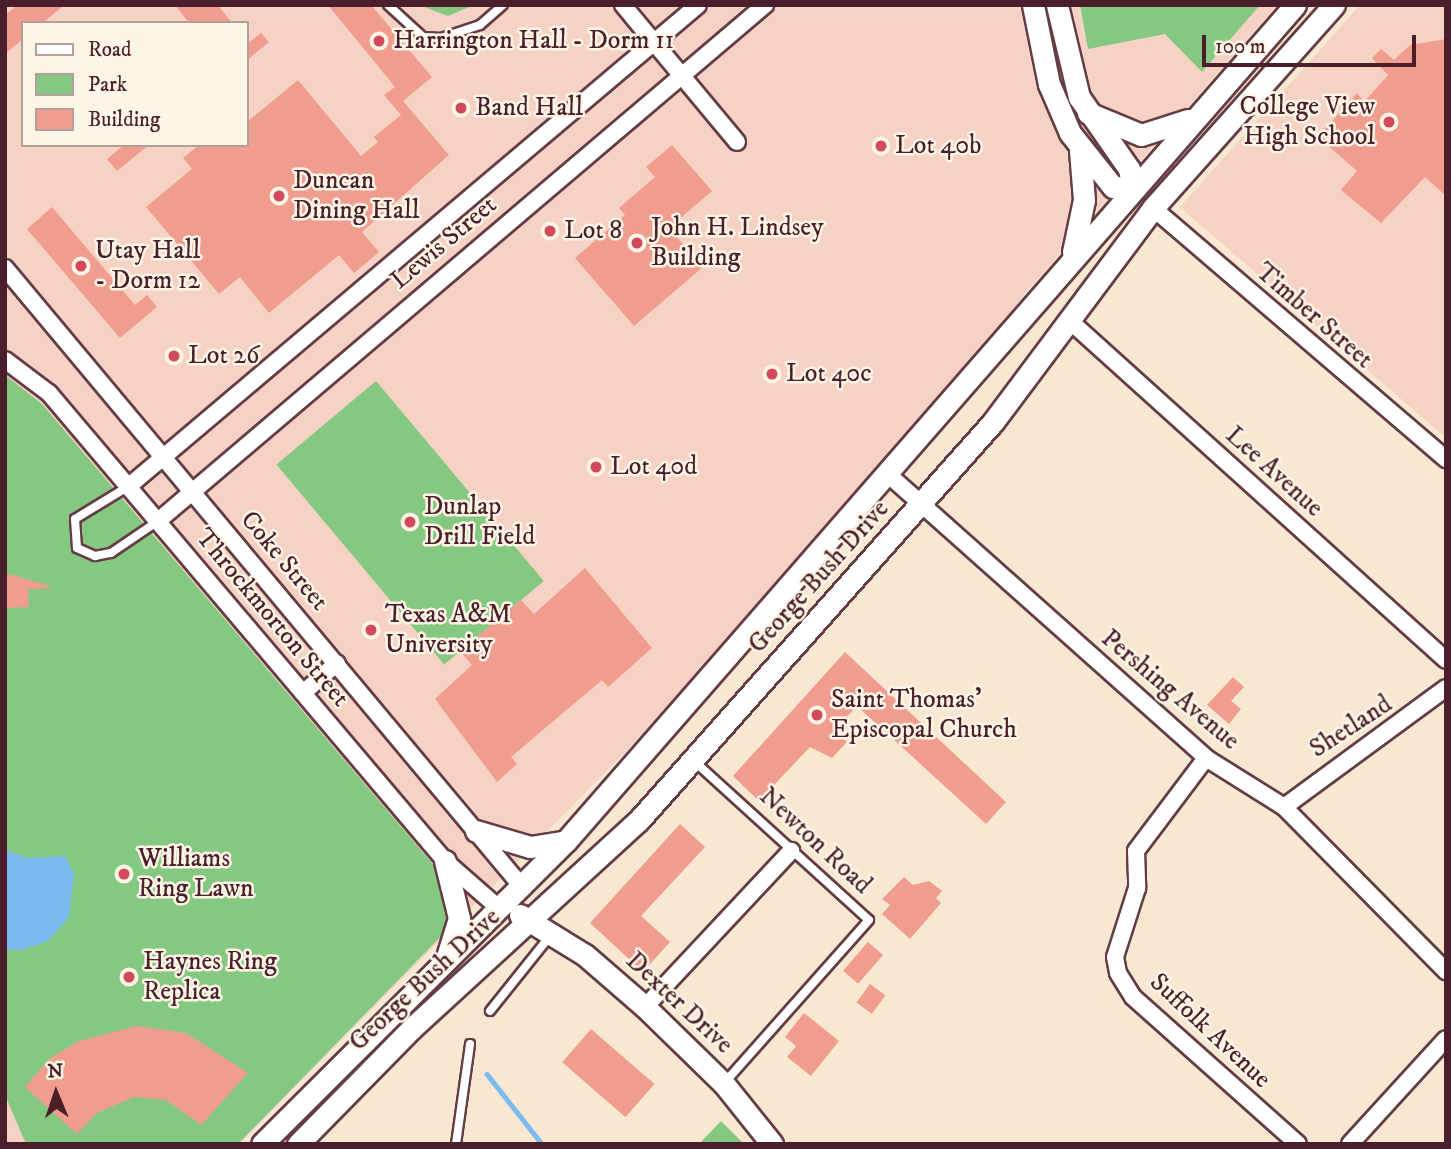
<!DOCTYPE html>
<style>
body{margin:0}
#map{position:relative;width:1451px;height:1149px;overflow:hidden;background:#f8e8d2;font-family:"IM FELL DW Pica",serif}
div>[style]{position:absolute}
.built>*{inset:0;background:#f6d2c5}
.green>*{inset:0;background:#84c881;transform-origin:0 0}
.water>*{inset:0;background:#7cbbf0}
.stream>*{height:4.5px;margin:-2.25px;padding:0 2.25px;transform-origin:2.25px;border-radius:2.25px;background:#7cbbf0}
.building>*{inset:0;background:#f09d8f;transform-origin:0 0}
.roads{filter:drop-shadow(2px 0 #643d44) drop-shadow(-2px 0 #643d44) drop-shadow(0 2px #643d44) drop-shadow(0 -2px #643d44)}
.lane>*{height:8px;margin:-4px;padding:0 4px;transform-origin:4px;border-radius:4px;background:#fff}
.street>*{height:16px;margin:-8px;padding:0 8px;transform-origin:8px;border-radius:8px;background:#fff}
.secondary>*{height:21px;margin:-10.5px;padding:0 10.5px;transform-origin:10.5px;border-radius:10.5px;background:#fff}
.dots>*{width:19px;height:19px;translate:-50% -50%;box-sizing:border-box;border:4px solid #fcf5e5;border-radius:50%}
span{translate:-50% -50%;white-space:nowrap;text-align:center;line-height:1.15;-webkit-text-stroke:5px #fcf5e5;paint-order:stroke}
.poi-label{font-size:26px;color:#4a1f2b}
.left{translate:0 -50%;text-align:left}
.right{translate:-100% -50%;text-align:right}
.street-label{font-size:26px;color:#4a1f2b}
.frame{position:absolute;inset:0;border:7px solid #4a1f2b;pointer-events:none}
.legend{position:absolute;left:21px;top:21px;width:228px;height:126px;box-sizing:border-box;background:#fcf5e5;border:2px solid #b59f9b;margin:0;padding:9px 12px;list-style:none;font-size:21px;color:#4a1f2b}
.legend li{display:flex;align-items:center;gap:14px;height:35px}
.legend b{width:35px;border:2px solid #b59f9b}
.north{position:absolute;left:21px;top:1058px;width:70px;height:70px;-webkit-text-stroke:5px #fcf5e5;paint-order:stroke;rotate:358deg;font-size:19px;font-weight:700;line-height:28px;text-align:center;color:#4a1f2b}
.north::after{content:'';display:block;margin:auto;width:24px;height:32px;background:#4a1f2b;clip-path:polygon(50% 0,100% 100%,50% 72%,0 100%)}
.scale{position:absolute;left:1202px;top:35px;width:214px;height:32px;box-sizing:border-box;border:4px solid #4a1f2b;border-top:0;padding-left:9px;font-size:21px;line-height:24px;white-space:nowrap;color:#4a1f2b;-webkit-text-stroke:5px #fcf5e5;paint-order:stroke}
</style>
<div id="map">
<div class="built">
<i style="clip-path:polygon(evenodd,5px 5px,1277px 5px,1028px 290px,940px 401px,635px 742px,239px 1144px,5px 1144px,5px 5px,23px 23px,247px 23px,247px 145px,23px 145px,23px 23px)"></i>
<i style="clip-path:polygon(1360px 5px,1446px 5px,1446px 438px,1180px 207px)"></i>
</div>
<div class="green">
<i style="clip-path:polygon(419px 5px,474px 5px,448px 16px)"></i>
<i style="clip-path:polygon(1080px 5px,1260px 5px,1202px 72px,1165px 34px,1088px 49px)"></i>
<i style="clip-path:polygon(5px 375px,42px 404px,436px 868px,454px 923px,238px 1144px,26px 1144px,5px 1095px)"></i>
<i style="left:376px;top:381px;width:261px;height:130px;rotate:50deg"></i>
<i style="clip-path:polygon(721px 1121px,744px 1144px,699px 1144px)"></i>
</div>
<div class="water">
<i style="clip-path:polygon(5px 850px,27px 858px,65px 856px,74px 874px,69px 917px,48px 941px,22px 950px,5px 950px)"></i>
</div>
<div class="stream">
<i style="left:487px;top:1074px;width:89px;rotate:51.8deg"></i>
</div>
<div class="building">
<i style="clip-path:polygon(18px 5px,64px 5px,43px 23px,23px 23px,23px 39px,5px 54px,5px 15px)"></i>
<i style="clip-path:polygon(175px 5px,218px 5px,232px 23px,189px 23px)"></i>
<i style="clip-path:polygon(328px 5px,371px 5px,432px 77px,403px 101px,449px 155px,362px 232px,379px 252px,354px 273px,339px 255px,269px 313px,240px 277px,219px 294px,146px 207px,192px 169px,183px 158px,199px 145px,247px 145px,247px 122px,298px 80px,361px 156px,378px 142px,374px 137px,401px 115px,384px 95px,395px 87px)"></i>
<i style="clip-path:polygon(261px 33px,269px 42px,247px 60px,247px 44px)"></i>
<i style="clip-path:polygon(1446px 39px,1446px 196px,1425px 177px,1381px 223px,1341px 190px,1357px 171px,1318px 137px,1357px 93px,1364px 102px,1388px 75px,1372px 58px,1381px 49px,1394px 60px,1410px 45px)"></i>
<i style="clip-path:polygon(124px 145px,149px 145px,117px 171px,107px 159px)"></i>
<i style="clip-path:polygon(672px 145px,712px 191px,669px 228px,703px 267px,634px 326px,575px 258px,625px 215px,619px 208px,655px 177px,646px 167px)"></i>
<i style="clip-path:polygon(52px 207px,135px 305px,147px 295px,157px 307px,120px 338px,27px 229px)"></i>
<i style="clip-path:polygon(585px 568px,652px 648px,608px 687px,602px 680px,511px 757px,517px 764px,497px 782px,435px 699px,472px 665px,460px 651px,521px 600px,534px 614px)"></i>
<i style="clip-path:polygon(5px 573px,50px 586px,50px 588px,28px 589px,29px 607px,5px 608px)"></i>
<i style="clip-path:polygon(845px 652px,1006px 802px,986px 824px,857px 706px,842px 722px,847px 727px,840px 735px,847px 742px,832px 758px,810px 747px,759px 801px,733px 776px)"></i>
<i style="clip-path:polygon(1233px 677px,1244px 687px,1231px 701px,1241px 709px,1229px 724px,1207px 705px)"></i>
<i style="clip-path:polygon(680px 824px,705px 847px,641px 916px,670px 942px,643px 972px,590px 923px)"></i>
<i style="clip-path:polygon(904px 877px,913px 885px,929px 881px,942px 891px,936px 898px,941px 903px,910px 939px,882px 914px,890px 905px,882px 899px)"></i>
<i style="left:868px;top:942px;width:20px;height:38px;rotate:41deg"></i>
<i style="left:870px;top:984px;width:19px;height:23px;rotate:36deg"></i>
<i style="clip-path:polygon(804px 1013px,839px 1041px,811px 1076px,787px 1057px,796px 1046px,785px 1037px)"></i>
<i style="clip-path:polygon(137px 1026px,186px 1033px,248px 1073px,201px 1125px,166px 1100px,134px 1097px,97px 1113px,77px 1134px,25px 1087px,49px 1059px,79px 1041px)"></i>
<i style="left:591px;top:1029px;width:84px;height:44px;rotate:41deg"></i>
</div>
<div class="roads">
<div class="lane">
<i style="left:388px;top:5px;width:47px;rotate:42.4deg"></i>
<i style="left:423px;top:37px;width:18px;rotate:3deg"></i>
<i style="left:441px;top:38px;width:41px;rotate:-18.4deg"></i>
<i style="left:480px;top:25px;width:30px;rotate:-41deg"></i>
<i style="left:129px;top:486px;width:63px;rotate:148.6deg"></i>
<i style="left:75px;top:519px;width:29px;rotate:86deg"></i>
<i style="left:77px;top:548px;width:20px;rotate:24deg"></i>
<i style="left:95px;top:556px;width:16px;rotate:-11deg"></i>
<i style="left:111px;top:553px;width:57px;rotate:-34.2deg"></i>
<i style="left:694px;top:761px;width:236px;rotate:42.3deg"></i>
<i style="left:869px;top:920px;width:217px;rotate:131.6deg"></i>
<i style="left:490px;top:1011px;width:96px;rotate:-51.3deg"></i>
<i style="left:456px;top:1144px;width:101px;rotate:-82deg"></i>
</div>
<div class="street">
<i style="left:623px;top:5px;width:178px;rotate:50.2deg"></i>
<i style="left:1153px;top:208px;width:386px;rotate:40.6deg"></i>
<i style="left:5px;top:268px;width:808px;rotate:50.12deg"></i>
<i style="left:1070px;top:321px;width:506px;rotate:42.04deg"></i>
<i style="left:5px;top:360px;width:55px;rotate:36.9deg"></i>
<i style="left:49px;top:393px;width:613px;rotate:49.76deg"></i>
<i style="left:445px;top:861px;width:74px;rotate:41.2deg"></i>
<i style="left:890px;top:476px;width:424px;rotate:41.7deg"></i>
<i style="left:1206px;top:758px;width:92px;rotate:32.1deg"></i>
<i style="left:1284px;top:807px;width:231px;rotate:45.4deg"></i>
<i style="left:129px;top:486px;width:745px;rotate:-40.21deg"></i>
<i style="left:158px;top:521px;width:797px;rotate:-40.37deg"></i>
<i style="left:303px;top:693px;width:45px;rotate:-41.4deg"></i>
<i style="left:1206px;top:758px;width:116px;rotate:127deg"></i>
<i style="left:1136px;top:851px;width:37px;rotate:88deg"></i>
<i style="left:1137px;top:888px;width:72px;rotate:107.7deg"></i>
<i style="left:1115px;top:957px;width:16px;rotate:79deg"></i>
<i style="left:1118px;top:973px;width:28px;rotate:58deg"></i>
<i style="left:1133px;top:997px;width:221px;rotate:41.7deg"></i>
<i style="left:1284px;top:807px;width:201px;rotate:-36.3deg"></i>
<i style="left:645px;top:1007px;width:214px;rotate:-46.9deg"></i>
<i style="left:1350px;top:1144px;width:142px;rotate:-47.6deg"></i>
</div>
<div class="secondary">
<i style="left:1033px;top:5px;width:81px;rotate:78.6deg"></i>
<i style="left:1049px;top:84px;width:53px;rotate:66.8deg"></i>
<i style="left:1070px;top:133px;width:69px;rotate:51.5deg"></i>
<i style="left:1113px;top:187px;width:20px;rotate:3deg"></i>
<i style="left:1057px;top:5px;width:95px;rotate:76.6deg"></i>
<i style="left:1079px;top:97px;width:88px;rotate:55.2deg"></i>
<i style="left:1129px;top:169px;width:19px;rotate:78deg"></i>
<i style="left:1088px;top:113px;width:57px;rotate:22.5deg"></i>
<i style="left:1141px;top:135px;width:49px;rotate:-17.7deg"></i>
<i style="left:1073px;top:252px;width:53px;rotate:-78.1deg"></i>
<i style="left:1084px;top:200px;width:50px;rotate:-94.6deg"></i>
<i style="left:476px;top:831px;width:56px;rotate:16.5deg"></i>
<i style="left:530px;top:847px;width:36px;rotate:-9deg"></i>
<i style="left:445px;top:861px;width:59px;rotate:76.2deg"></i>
<i style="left:459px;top:918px;width:44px;rotate:107.2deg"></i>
<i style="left:520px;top:915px;width:76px;rotate:31.6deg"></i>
<i style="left:585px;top:955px;width:79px;rotate:40.9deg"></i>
<i style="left:645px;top:1007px;width:110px;rotate:44.3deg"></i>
<i style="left:724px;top:1084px;width:77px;rotate:51.3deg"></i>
<i style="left:262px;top:1144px;width:429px;rotate:-44.9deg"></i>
<i style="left:566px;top:841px;width:1109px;rotate:-48.91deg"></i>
<i style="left:298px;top:1144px;width:163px;rotate:-45.5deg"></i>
<i style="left:412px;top:1028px;width:308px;rotate:-42.5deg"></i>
<i style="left:639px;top:820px;width:533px;rotate:-48.35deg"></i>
<i style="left:993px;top:422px;width:267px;rotate:-53.2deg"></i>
<i style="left:1153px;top:208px;width:272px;rotate:-48.3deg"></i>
</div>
</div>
<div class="dots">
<i style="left:379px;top:41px;background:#d1495b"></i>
<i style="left:461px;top:108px;background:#d1495b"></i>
<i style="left:1389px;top:122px;background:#d1495b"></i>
<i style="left:881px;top:146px;background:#d1495b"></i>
<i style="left:279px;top:196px;background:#d1495b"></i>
<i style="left:550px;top:231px;background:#d1495b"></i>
<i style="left:637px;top:243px;background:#d1495b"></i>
<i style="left:81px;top:266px;background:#d1495b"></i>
<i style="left:174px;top:356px;background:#d1495b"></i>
<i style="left:772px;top:374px;background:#d1495b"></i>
<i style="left:596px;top:467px;background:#d1495b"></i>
<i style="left:410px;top:522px;background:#d1495b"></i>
<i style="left:371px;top:630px;background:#d1495b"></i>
<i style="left:817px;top:715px;background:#d1495b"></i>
<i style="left:124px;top:874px;background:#d1495b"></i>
<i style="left:129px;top:977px;background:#d1495b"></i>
</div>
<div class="poi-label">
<span class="left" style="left:393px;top:41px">Harrington Hall - Dorm 11</span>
<span class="right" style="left:1375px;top:122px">College View<br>High School</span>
<span class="left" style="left:475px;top:108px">Band Hall</span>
<span class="left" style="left:895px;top:146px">Lot 40b</span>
<span class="left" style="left:293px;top:196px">Duncan<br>Dining Hall</span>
<span class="left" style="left:651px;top:243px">John H. Lindsey<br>Building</span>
<span class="left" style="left:564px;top:231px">Lot 8</span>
<span class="left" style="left:95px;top:266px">Utay Hall<br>- Dorm 12</span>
<span class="left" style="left:188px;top:356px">Lot 26</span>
<span class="left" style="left:786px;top:374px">Lot 40c</span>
<span class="left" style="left:610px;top:467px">Lot 40d</span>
<span class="left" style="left:424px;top:522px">Dunlap<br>Drill Field</span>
<span class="left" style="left:385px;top:630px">Texas A&amp;M<br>University</span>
<span class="left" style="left:831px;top:715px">Saint Thomas'<br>Episcopal Church</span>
<span class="left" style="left:138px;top:874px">Williams<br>Ring Lawn</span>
<span class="left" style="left:143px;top:977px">Haynes Ring<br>Replica</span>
</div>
<div class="street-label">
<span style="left:444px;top:243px;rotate:-40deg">Lewis Street</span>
<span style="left:1314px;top:316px;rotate:41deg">Timber Street</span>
<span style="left:1274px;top:472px;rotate:42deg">Lee Avenue</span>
<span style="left:284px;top:561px;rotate:50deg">Coke Street</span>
<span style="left:819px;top:577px;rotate:-48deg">George Bush Drive</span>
<span style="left:272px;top:618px;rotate:50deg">Throckmorton Street</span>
<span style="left:1170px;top:690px;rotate:40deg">Pershing Avenue</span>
<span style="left:1351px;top:727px;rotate:-33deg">Shetland</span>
<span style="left:815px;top:841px;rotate:43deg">Newton Road</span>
<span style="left:425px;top:980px;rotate:-43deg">George Bush Drive</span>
<span style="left:679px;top:1003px;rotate:43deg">Dexter Drive</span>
<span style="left:1210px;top:1031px;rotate:43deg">Suffolk Avenue</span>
</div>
<div class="frame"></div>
<ul class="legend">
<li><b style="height:9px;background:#fff"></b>Road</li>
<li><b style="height:19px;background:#84c881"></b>Park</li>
<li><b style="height:19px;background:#f09d8f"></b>Building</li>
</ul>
<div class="north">N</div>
<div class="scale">100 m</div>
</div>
